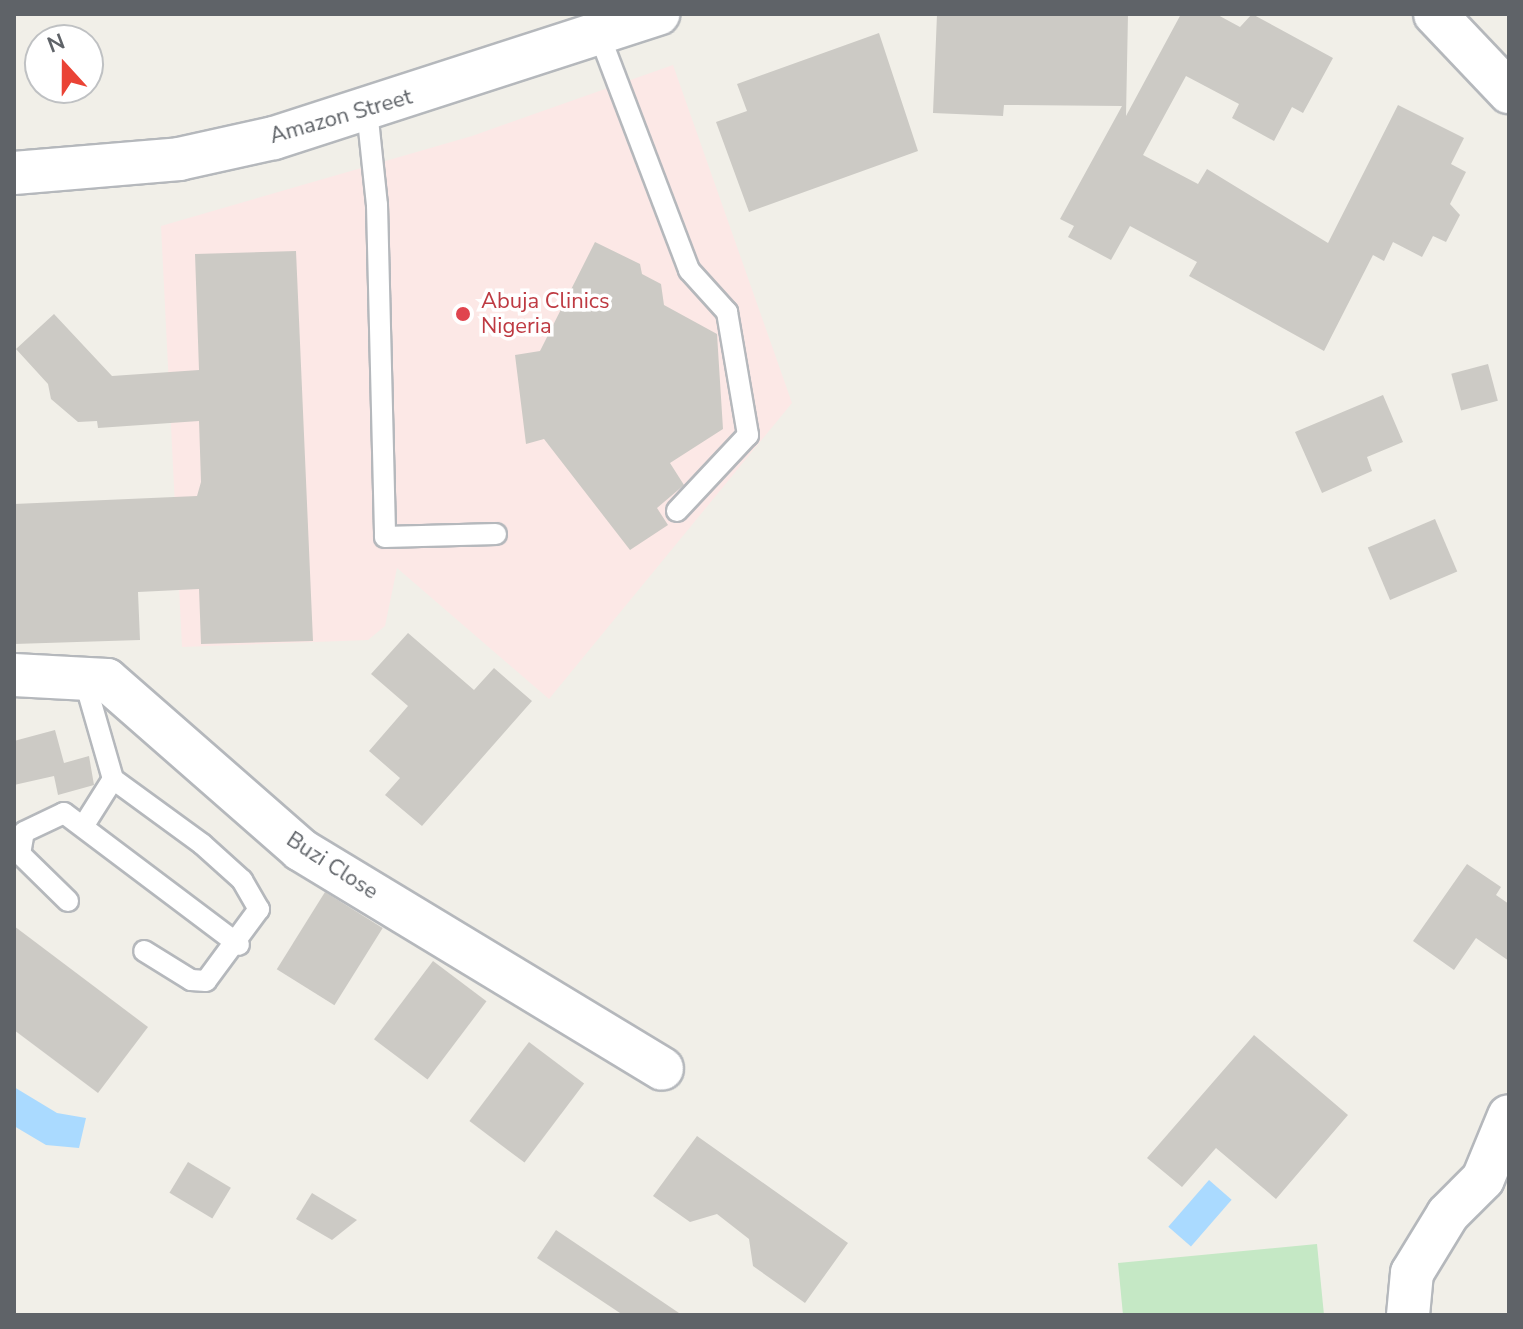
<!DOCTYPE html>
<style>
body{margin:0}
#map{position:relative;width:1523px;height:1329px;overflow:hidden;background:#f1efe8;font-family:"Nunito Sans",sans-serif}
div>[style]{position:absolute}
.medical>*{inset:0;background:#fce8e6}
.green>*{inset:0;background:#c5e8c5}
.water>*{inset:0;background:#aadaff;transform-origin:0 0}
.building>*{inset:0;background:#cccac5;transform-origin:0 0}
.roads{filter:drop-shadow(2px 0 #b5b8bc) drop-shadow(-2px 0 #b5b8bc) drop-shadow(0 2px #b5b8bc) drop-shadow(0 -2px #b5b8bc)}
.service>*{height:20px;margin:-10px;padding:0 10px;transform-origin:10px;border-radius:10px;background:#fff}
.minor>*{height:42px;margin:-21px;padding:0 21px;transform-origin:21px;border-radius:21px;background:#fff}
.dots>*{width:22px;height:22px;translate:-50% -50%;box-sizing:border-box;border:4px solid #fff;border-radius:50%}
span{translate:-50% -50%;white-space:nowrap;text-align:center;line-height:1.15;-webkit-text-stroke:7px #fff;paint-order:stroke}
.street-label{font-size:22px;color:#5f6368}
.health-label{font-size:22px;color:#be3a42}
.left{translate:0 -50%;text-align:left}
.frame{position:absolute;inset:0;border:16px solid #5f6368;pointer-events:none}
.north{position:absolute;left:24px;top:24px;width:80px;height:80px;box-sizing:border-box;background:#fff;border:2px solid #bfc1c3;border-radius:50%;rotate:339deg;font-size:22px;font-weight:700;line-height:32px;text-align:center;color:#5f6368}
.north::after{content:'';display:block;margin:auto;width:28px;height:36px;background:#ea4335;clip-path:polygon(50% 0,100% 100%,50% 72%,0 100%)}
</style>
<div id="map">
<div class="medical">
<i style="clip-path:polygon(673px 65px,792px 403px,549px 699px,397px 568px,385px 626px,368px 640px,182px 647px,161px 226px,472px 136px)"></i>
</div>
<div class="green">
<i style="clip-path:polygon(1317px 1244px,1324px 1315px,1123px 1315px,1118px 1263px)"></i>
</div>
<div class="water">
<i style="clip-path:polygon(14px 1087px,57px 1113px,86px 1118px,79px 1148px,46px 1145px,14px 1126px)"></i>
<i style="left:1209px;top:1180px;width:30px;height:62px;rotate:41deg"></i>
</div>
<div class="building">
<i style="clip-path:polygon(937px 14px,1128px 14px,1126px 116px,1181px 14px,1216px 14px,1240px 27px,1252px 14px,1333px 58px,1303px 113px,1292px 107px,1274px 141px,1232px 118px,1239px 104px,1186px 76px,1143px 155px,1198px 184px,1207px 169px,1328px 243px,1398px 105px,1464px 138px,1451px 164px,1466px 172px,1450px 204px,1460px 215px,1446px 242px,1433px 236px,1422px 257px,1393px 242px,1384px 261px,1373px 255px,1324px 351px,1189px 276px,1197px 262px,1130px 226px,1111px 260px,1068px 237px,1074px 226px,1060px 219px,1122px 106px,1004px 105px,1003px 116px,933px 113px)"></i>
<i style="clip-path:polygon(879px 33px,918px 151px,749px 212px,716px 122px,747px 111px,737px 84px)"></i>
<i style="clip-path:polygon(595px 242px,640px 264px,642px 274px,661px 284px,664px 305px,717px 334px,723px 429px,670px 463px,684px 485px,657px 508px,668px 525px,630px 550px,544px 439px,526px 444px,515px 355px,540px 351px)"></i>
<i style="clip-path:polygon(296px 251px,313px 641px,201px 644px,199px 589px,138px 592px,140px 640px,14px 644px,14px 504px,197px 496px,201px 482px,199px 421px,98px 428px,97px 421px,78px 422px,51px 399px,48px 384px,16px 349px,54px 314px,112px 376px,199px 370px,195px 254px)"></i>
<i style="left:1488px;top:364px;width:38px;height:38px;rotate:75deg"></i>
<i style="clip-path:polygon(1383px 395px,1403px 442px,1367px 457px,1372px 471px,1322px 493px,1295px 432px)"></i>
<i style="left:1435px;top:519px;width:57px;height:73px;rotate:67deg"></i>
<i style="clip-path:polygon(408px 633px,474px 690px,494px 668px,532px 701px,422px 826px,385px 795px,400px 778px,369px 751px,408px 706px,371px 674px)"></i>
<i style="clip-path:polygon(55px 730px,64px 763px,89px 756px,94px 785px,58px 795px,54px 776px,14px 785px,14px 741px)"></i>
<i style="clip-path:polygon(1467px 864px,1501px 887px,1496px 895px,1509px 904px,1509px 961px,1476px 938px,1454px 970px,1413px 941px)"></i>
<i style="left:325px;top:892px;width:68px;height:91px;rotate:32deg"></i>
<i style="clip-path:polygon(14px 926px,148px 1027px,98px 1093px,14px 1030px)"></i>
<i style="left:433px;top:961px;width:67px;height:98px;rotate:37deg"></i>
<i style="clip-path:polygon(1254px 1035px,1348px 1115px,1276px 1199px,1216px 1148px,1182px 1187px,1147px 1158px)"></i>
<i style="left:529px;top:1042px;width:69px;height:99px;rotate:37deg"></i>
<i style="clip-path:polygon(697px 1136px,848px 1243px,805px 1303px,753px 1266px,749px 1239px,717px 1214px,690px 1222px,653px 1196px)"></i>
<i style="left:188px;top:1162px;width:50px;height:36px;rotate:31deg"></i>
<i style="clip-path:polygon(312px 1193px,357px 1220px,332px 1240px,296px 1219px)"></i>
<i style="clip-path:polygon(556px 1230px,682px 1315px,623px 1315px,537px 1258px)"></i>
</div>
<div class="roads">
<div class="service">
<i style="left:599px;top:34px;width:253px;rotate:69.1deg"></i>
<i style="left:689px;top:270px;width:57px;rotate:47.9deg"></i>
<i style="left:727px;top:312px;width:125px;rotate:80.3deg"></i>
<i style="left:748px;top:435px;width:104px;rotate:133.1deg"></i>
<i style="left:367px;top:110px;width:96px;rotate:84deg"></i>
<i style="left:377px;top:205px;width:332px;rotate:88.6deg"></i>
<i style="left:385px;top:537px;width:111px;rotate:-1.5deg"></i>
<i style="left:83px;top:675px;width:108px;rotate:73.9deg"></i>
<i style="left:113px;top:779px;width:110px;rotate:36.1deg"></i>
<i style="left:202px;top:844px;width:54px;rotate:42deg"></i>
<i style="left:242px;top:880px;width:34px;rotate:60deg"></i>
<i style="left:259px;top:909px;width:89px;rotate:126.4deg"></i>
<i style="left:206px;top:981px;width:15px;rotate:-176deg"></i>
<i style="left:191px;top:980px;width:55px;rotate:-148.3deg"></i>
<i style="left:84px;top:825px;width:54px;rotate:-57.8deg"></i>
<i style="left:68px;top:901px;width:67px;rotate:-135.6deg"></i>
<i style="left:20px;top:854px;width:22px;rotate:-80deg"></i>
<i style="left:24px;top:832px;width:44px;rotate:-25.4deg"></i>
<i style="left:64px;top:813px;width:219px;rotate:37deg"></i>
</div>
<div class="minor">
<i style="left:1435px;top:14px;width:108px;rotate:46.5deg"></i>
<i style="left:14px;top:173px;width:166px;rotate:-4.8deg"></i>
<i style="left:179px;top:159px;width:97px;rotate:-12.5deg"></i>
<i style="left:274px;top:138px;width:404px;rotate:-17.9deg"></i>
<i style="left:14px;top:675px;width:93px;rotate:3.1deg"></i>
<i style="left:107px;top:680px;width:258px;rotate:41.2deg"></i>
<i style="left:301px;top:850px;width:422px;rotate:31.2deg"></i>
<i style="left:1408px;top:1315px;width:42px;rotate:-84.6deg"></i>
<i style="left:1412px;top:1273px;width:69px;rotate:-58.6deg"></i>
<i style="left:1448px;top:1214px;width:49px;rotate:-45deg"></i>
<i style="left:1483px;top:1179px;width:68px;rotate:-67.6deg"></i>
</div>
</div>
<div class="dots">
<i style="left:463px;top:314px;background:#e0444e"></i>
</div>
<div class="street-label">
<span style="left:341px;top:117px;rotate:-16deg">Amazon Street</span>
<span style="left:332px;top:866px;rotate:33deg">Buzi Close</span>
</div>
<div class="health-label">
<span class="left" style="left:481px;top:314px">Abuja Clinics<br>Nigeria</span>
</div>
<div class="frame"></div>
<div class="north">N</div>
</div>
